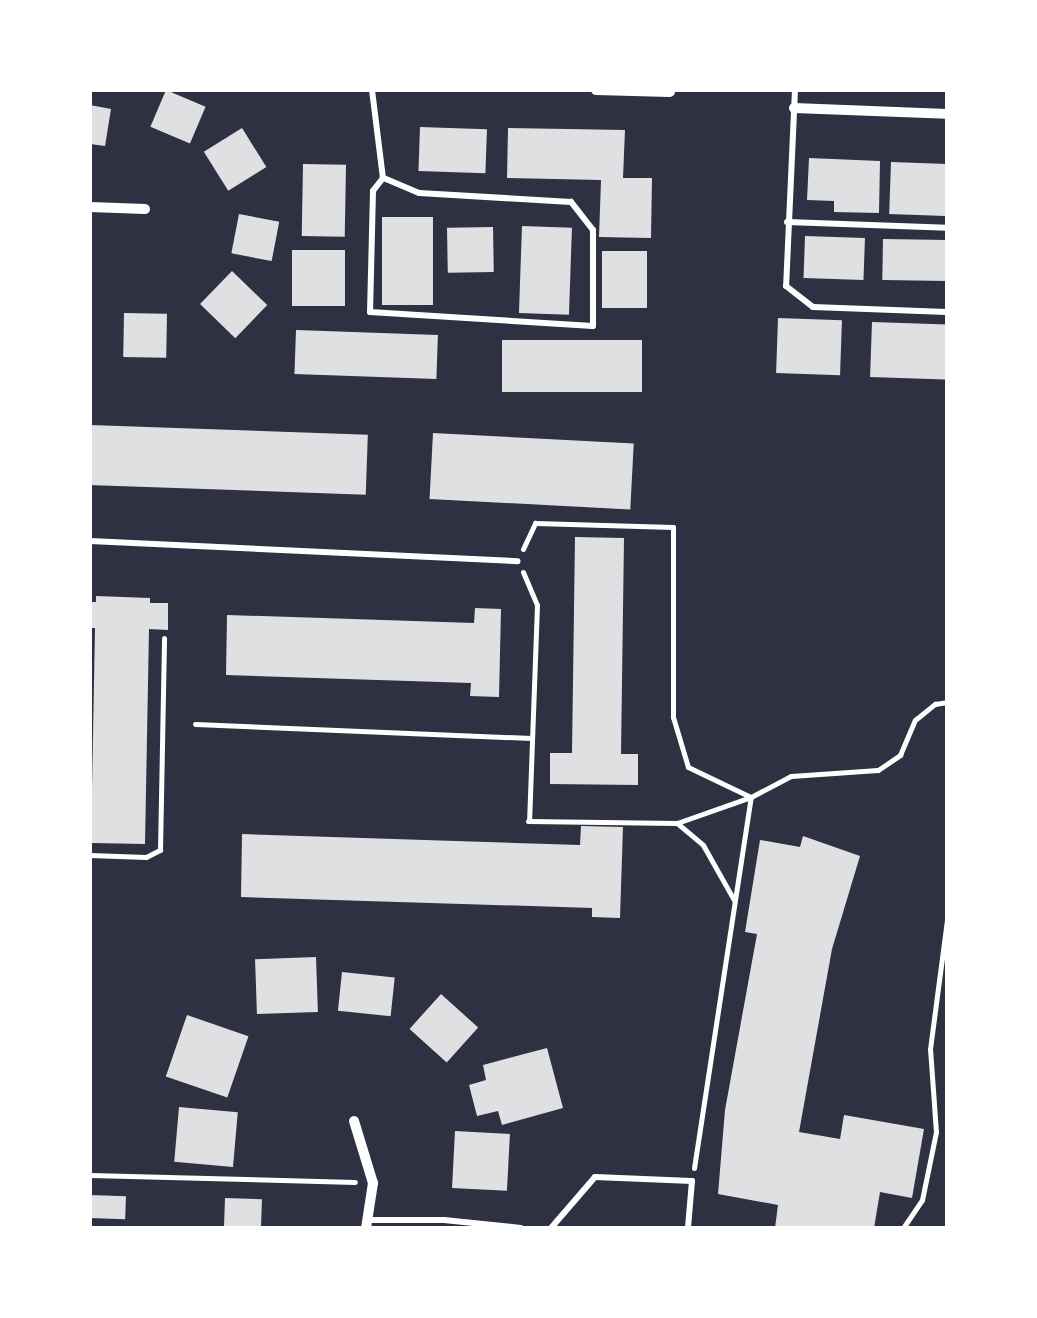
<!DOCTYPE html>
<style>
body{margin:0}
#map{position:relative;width:1037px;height:1318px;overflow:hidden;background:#2d3142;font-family:Figtree,sans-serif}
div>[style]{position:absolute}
.building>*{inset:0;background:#e0e0e3;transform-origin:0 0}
.path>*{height:5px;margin:-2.5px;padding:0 2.5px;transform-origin:2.5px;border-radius:2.5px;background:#fff}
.service>*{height:6px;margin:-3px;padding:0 3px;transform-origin:3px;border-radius:3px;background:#fff}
.minor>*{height:10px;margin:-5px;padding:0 5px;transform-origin:5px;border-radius:5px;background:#fff}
span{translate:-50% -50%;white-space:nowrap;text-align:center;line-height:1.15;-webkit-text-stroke:8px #fff;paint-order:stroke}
.frame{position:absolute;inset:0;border:92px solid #fff;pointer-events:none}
</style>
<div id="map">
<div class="building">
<i style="left:166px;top:90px;width:43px;height:40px;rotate:23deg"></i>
<i style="clip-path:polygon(90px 105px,111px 109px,105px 146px,90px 144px)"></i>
<i style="left:420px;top:127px;width:67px;height:44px;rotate:2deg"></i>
<i style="left:242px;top:128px;width:46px;height:45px;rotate:58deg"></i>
<i style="clip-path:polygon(508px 128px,625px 130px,623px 178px,652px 178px,651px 238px,599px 237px,601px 180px,507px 178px)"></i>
<i style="clip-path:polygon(809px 158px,880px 161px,879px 213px,834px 212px,834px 201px,807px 200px)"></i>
<i style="left:891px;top:162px;width:56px;height:52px;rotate:2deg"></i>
<i style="left:303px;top:164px;width:43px;height:72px;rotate:1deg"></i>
<i style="left:239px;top:214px;width:41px;height:40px;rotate:11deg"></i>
<i style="left:382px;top:217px;width:51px;height:88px"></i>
<i style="left:522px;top:226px;width:50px;height:87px;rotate:2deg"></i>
<i style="left:493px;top:227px;width:45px;height:46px;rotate:89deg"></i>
<i style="left:805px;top:236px;width:60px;height:42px;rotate:2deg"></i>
<i style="left:883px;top:239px;width:64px;height:41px;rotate:1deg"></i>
<i style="left:292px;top:250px;width:53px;height:56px"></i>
<i style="left:602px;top:251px;width:45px;height:57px"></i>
<i style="left:232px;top:271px;width:49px;height:46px;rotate:44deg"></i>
<i style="left:124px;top:313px;width:43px;height:44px;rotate:1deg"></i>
<i style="left:778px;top:318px;width:64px;height:55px;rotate:2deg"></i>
<i style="left:872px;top:322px;width:75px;height:55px;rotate:2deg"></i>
<i style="left:296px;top:330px;width:142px;height:44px;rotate:2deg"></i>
<i style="left:502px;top:340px;width:140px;height:52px"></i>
<i style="left:90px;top:425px;width:278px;height:60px;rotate:2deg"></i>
<i style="left:433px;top:433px;width:201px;height:66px;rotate:3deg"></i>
<i style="clip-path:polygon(575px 537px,624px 538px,621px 754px,638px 754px,638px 785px,550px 784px,550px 753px,572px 753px)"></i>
<i style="clip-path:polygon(96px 596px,150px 598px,150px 603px,168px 603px,168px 630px,149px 629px,145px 844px,91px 843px,95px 628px,90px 628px,90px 602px,96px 602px)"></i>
<i style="clip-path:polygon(475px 608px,501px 609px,499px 697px,470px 696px,471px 683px,226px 675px,227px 615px,474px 623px)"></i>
<i style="clip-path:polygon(581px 826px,623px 827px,620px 918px,592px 917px,592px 908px,241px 897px,242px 834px,580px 845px)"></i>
<i style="clip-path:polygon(803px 836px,860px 856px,832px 949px,799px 1132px,840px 1139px,844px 1115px,924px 1129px,912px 1198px,880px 1192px,874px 1228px,775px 1228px,778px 1205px,718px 1194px,725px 1110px,757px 934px,745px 932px,760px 840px,800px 847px)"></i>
<i style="left:316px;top:957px;width:55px;height:61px;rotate:88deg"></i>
<i style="left:342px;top:972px;width:53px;height:39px;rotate:6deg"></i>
<i style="left:441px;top:994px;width:50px;height:47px;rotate:42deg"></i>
<i style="left:187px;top:1015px;width:65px;height:65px;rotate:19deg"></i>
<i style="clip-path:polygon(547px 1048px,563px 1108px,502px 1125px,498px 1111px,477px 1116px,469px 1085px,486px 1080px,483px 1065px)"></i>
<i style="left:179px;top:1107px;width:59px;height:55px;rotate:5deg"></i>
<i style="left:455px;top:1131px;width:55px;height:57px;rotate:3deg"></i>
<i style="left:90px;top:1195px;width:36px;height:23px;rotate:2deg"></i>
<i style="left:225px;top:1198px;width:37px;height:30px;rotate:2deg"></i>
</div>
<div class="path">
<i style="left:523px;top:549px;width:29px;rotate:-65deg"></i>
<i style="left:535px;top:523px;width:138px;rotate:1.7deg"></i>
<i style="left:673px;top:527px;width:190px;rotate:90deg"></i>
<i style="left:673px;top:717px;width:52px;rotate:73.3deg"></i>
<i style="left:688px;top:767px;width:70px;rotate:25.5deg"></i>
<i style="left:523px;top:572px;width:36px;rotate:67deg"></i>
<i style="left:537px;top:605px;width:216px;rotate:92.1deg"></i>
<i style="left:195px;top:724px;width:337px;rotate:2.4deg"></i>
<i style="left:528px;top:821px;width:149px;rotate:0.8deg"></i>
<i style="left:677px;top:823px;width:78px;rotate:-19.4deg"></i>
<i style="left:677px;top:823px;width:34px;rotate:40deg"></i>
<i style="left:703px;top:845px;width:63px;rotate:60.6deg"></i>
<i style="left:90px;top:855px;width:56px;rotate:2deg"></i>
<i style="left:146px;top:857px;width:16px;rotate:-27deg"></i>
<i style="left:160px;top:850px;width:212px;rotate:-88.9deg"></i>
<i style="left:694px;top:1168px;width:375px;rotate:-81.3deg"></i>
<i style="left:751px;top:797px;width:45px;rotate:-27.7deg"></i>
<i style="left:791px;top:776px;width:87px;rotate:-3.9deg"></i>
<i style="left:878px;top:770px;width:27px;rotate:-34deg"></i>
<i style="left:900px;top:755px;width:38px;rotate:-67deg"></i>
<i style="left:915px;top:720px;width:26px;rotate:-39deg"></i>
<i style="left:935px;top:704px;width:12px;rotate:-9deg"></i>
<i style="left:90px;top:1175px;width:265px;rotate:1.5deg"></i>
<i style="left:903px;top:1228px;width:34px;rotate:-56deg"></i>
<i style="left:922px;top:1200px;width:69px;rotate:-78.4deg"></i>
<i style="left:936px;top:1132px;width:83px;rotate:-94.1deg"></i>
<i style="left:930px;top:1049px;width:131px;rotate:-82.5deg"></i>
</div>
<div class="service">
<i style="left:372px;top:90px;width:89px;rotate:82.9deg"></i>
<i style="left:383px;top:178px;width:16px;rotate:128deg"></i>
<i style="left:373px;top:191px;width:121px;rotate:91.4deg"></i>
<i style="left:370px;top:312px;width:223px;rotate:3.6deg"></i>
<i style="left:593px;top:326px;width:96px;rotate:-90deg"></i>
<i style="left:593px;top:230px;width:36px;rotate:-128deg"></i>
<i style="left:571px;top:202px;width:152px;rotate:-176.6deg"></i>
<i style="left:419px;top:193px;width:39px;rotate:-157deg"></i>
<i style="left:795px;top:90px;width:196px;rotate:92.6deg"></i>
<i style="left:786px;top:286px;width:34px;rotate:38deg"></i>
<i style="left:813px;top:307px;width:134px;rotate:2.1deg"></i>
<i style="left:787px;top:222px;width:160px;rotate:2.1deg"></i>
<i style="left:90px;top:541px;width:428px;rotate:2.7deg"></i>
<i style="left:369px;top:1220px;width:75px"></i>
<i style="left:444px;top:1220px;width:77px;rotate:5.9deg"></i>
<i style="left:551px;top:1228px;width:67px;rotate:-49.2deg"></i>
<i style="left:595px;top:1177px;width:97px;rotate:2.4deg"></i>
<i style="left:692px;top:1181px;width:47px;rotate:94.9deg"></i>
</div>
<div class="minor">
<i style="left:596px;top:90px;width:74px;rotate:1.5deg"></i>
<i style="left:794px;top:108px;width:153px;rotate:2.2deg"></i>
<i style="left:90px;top:207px;width:55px;rotate:2.1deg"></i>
<i style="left:354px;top:1121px;width:65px;rotate:73deg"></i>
<i style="left:373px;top:1183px;width:46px;rotate:98.8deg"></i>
</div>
<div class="frame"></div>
</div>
